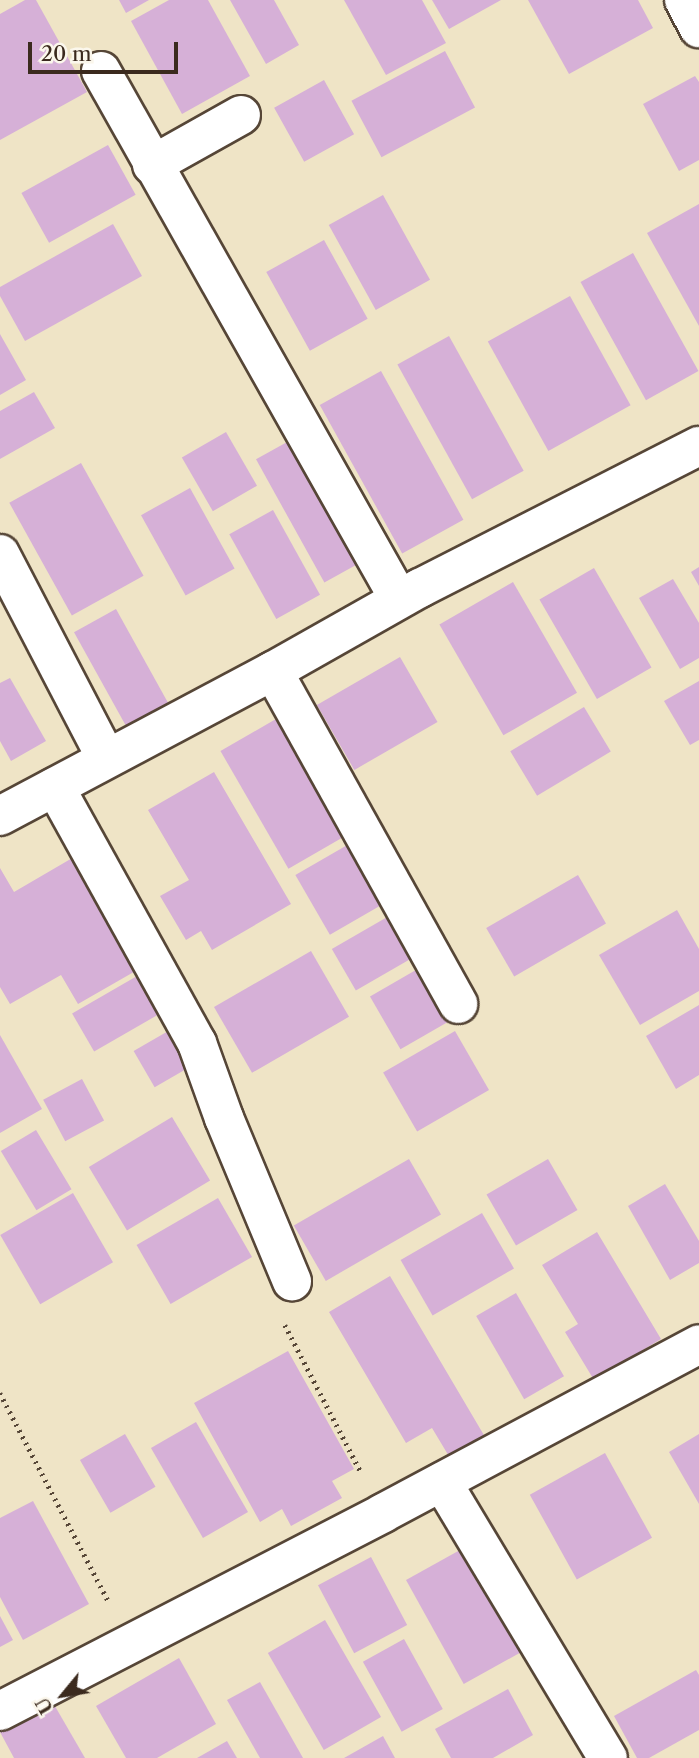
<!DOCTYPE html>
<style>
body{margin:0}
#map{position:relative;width:699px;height:1758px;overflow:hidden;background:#efe4c6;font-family:"Libre Caslon Text",serif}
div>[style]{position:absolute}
.building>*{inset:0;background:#d6b0d7;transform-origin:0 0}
.path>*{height:4.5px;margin-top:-2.25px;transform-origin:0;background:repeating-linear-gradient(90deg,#564637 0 2px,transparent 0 7px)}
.roads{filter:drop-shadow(2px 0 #564637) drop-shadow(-2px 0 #564637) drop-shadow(0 2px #564637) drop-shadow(0 -2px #564637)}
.minor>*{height:38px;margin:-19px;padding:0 19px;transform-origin:19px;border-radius:19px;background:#fff}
span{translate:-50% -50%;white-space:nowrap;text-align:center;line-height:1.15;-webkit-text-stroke:7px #fbf7ec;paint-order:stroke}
.north{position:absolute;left:28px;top:1660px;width:70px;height:70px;-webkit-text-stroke:5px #fbf7ec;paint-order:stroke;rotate:240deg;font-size:19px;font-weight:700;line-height:28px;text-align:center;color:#3b2a1e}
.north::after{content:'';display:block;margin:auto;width:24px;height:32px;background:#3b2a1e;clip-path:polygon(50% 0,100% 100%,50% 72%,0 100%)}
.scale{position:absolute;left:28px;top:42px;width:150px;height:32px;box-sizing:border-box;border:4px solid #3b2a1e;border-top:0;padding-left:9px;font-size:21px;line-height:24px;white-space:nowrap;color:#3b2a1e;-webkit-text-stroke:5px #fbf7ec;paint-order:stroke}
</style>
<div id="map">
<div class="building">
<i style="clip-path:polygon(25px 0,36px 0,87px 92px,0 140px,0 14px)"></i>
<i style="clip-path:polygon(119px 0,149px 0,126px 13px)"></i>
<i style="clip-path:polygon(169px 0,208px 0,250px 76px,182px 114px,131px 21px)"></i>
<i style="clip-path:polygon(230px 0,274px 0,299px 45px,266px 64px)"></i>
<i style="clip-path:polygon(344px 0,422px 0,446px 43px,386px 75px)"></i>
<i style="clip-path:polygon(432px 0,501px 0,449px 29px)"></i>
<i style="clip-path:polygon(528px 0,638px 0,653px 28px,569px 74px)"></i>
<i style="left:445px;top:51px;width:64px;height:106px;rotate:62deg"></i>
<i style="clip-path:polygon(695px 76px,699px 82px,699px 160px,679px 171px,643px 104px)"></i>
<i style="left:324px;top:80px;width:62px;height:57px;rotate:61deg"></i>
<i style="left:108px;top:145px;width:57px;height:99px;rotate:61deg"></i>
<i style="left:383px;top:195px;width:97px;height:62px;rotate:61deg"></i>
<i style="clip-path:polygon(699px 204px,699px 326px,647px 233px)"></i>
<i style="clip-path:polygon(113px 224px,142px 276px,25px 341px,0 296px,0 287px)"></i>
<i style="left:324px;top:240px;width:90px;height:66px;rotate:61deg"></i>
<i style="left:633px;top:253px;width:135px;height:60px;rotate:61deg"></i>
<i style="left:570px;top:296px;width:125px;height:94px;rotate:61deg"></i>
<i style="clip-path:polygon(0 334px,26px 380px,0 395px)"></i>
<i style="left:449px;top:336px;width:154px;height:59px;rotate:61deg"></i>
<i style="left:381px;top:371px;width:170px;height:70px;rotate:61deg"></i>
<i style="clip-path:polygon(34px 392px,55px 428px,0 459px,0 411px)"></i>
<i style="left:226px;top:432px;width:62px;height:51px;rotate:60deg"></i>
<i style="left:298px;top:436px;width:141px;height:48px;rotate:61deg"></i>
<i style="left:81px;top:463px;width:129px;height:82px;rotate:61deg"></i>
<i style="left:190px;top:488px;width:92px;height:56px;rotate:61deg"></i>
<i style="left:273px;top:510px;width:97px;height:50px;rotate:61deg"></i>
<i style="clip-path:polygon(699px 567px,699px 586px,691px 572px)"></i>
<i style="left:594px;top:568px;width:115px;height:63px;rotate:60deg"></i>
<i style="clip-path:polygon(673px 579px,699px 623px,699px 658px,680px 669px,639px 598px)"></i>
<i style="left:513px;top:582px;width:128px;height:85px;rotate:60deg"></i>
<i style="left:116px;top:609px;width:111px;height:48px;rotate:61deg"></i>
<i style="left:400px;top:657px;width:75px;height:96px;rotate:60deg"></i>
<i style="clip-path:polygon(10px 678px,46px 741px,11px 761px,0 741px,0 683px)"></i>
<i style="clip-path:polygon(699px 681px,699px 740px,690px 745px,664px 701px)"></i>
<i style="left:584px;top:707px;width:52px;height:86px;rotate:59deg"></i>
<i style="left:288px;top:712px;width:136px;height:78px;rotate:60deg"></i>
<i style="clip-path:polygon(214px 772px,291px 904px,212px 950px,201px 931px,186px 940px,160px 896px,189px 880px,148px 810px)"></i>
<i style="left:356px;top:840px;width:69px;height:70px;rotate:60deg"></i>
<i style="clip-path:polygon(74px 857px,139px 969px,78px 1004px,61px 975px,10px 1004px,0 987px,0 868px,14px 892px)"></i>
<i style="left:578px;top:875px;width:56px;height:106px;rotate:60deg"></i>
<i style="clip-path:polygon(677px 910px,699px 949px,699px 991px,640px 1025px,599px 955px)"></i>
<i style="left:389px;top:916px;width:48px;height:66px;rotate:60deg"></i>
<i style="left:311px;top:951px;width:76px;height:112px;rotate:60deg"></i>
<i style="left:428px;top:963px;width:61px;height:67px;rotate:60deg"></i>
<i style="left:144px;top:972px;width:44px;height:83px;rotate:60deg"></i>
<i style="clip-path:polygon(699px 1005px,699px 1075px,676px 1089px,646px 1036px)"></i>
<i style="left:170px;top:1030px;width:42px;height:42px;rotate:60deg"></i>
<i style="left:455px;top:1031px;width:68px;height:83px;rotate:60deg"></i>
<i style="clip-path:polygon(0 1035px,42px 1109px,0 1133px)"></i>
<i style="left:82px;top:1079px;width:47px;height:44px;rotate:62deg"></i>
<i style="left:172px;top:1117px;width:74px;height:97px;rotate:59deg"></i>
<i style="left:36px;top:1130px;width:69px;height:41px;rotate:59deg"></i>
<i style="left:409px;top:1159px;width:64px;height:133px;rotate:60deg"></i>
<i style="left:548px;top:1159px;width:59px;height:71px;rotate:60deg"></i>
<i style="clip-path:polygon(665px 1184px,699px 1241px,699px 1263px,670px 1280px,628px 1206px)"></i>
<i style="left:73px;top:1193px;width:80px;height:84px;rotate:60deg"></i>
<i style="left:218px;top:1198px;width:68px;height:94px;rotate:60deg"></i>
<i style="left:482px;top:1213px;width:64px;height:94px;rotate:60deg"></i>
<i style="clip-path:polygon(597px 1232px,661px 1339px,594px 1380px,565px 1332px,578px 1324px,542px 1265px)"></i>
<i style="clip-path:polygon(390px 1276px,488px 1442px,453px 1463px,432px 1428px,406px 1443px,329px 1312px)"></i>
<i style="left:516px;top:1293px;width:96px;height:46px;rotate:60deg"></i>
<i style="clip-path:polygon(288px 1351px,354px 1469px,332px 1481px,342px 1498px,291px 1526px,282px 1509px,260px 1522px,194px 1403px)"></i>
<i style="left:196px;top:1422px;width:104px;height:52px;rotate:60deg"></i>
<i style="left:125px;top:1434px;width:61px;height:52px;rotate:60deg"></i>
<i style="clip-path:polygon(699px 1434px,699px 1504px,669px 1452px)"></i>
<i style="left:605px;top:1453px;width:97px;height:86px;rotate:61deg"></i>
<i style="clip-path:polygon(33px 1501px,89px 1604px,23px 1640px,0 1597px,0 1518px)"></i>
<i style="left:469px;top:1545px;width:119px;height:72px;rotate:61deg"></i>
<i style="left:371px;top:1557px;width:77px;height:60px;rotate:62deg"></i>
<i style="clip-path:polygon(0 1616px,13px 1640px,0 1647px)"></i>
<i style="left:325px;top:1620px;width:112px;height:66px;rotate:60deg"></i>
<i style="left:404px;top:1639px;width:80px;height:47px;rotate:61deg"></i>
<i style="clip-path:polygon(179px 1658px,216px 1724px,157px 1758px,126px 1758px,96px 1706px)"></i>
<i style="clip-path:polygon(696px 1670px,699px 1675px,699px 1730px,649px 1758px,637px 1758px,614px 1716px)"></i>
<i style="clip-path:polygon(260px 1682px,303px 1758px,260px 1758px,227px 1700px)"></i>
<i style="clip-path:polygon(508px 1689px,533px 1735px,493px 1758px,451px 1758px,435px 1729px)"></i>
<i style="clip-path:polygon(52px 1701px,85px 1758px,14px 1758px,0 1732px)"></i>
<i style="clip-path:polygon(383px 1736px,395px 1758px,344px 1758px)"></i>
<i style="clip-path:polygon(227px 1741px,237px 1758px,197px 1758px)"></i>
</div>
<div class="path">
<i style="left:285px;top:1325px;width:165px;rotate:62.7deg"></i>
<i style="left:0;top:1393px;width:236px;rotate:62.5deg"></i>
</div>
<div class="roads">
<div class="minor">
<i style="left:684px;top:0;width:32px;rotate:62deg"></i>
<i style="left:101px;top:71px;width:606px;rotate:60.56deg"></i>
<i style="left:152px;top:165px;width:102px;rotate:-29.3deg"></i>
<i style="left:0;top:554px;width:230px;rotate:62.5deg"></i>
<i style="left:273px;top:671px;width:381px;rotate:60.9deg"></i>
<i style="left:55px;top:787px;width:293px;rotate:61deg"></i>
<i style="left:197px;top:1043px;width:80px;rotate:70.2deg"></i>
<i style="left:224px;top:1118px;width:177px;rotate:67.4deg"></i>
<i style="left:0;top:816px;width:309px;rotate:-28deg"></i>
<i style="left:273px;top:671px;width:169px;rotate:-29.5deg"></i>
<i style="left:420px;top:588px;width:313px;rotate:-27deg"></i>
<i style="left:442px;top:1482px;width:322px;rotate:59deg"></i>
<i style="left:0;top:1711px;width:431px;rotate:-27.3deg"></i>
<i style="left:383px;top:1513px;width:358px;rotate:-28.1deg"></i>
</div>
</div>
<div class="north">U</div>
<div class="scale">20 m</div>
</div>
